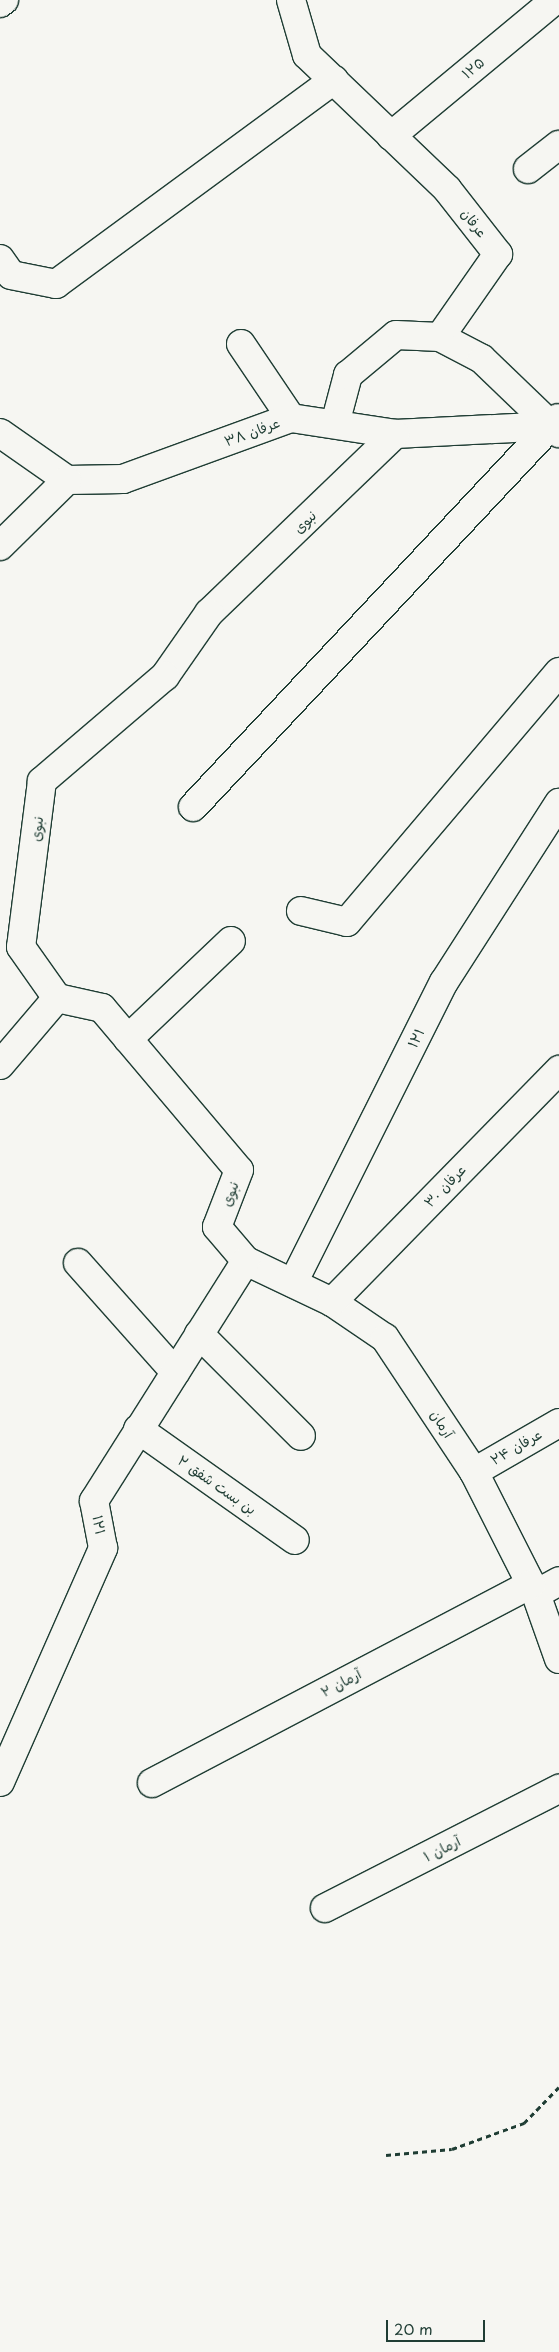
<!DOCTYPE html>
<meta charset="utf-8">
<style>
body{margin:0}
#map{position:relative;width:559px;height:2352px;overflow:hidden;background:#f6f6f2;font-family:"Playpen Sans","Playpen Sans Arabic",sans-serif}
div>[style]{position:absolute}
.path>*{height:3px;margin-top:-1.5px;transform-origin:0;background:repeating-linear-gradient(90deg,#1f3d34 0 5px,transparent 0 9px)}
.roads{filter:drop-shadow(1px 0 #1f3d34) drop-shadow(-1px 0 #1f3d34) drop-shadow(0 1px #1f3d34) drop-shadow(0 -1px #1f3d34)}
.minor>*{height:28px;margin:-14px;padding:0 14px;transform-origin:14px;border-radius:14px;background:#f6f6f2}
span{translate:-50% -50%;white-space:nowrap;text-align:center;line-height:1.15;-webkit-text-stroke:5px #f6f6f2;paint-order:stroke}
.street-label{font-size:14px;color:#1f3d34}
.scale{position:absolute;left:386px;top:2320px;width:99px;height:22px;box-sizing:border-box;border:2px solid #1f3d34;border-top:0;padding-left:6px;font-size:15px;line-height:18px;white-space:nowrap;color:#1f3d34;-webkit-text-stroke:4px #f6f6f2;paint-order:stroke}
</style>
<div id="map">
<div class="path">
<i style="left:386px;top:2155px;width:66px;rotate:-5.2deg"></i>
<i style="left:452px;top:2149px;width:77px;rotate:-19.9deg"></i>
<i style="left:524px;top:2123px;width:50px;rotate:-45.8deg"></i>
</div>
<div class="roads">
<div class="minor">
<i style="left:291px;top:0;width:57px;rotate:73.8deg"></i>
<i style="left:307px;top:55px;width:194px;rotate:43.7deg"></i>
<i style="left:447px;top:189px;width:83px;rotate:51.9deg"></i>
<i style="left:498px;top:254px;width:101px;rotate:124.9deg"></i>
<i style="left:440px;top:337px;width:47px;rotate:27.6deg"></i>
<i style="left:482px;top:359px;width:107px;rotate:43.9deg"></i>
<i style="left:0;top:3px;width:5px;rotate:-37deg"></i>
<i style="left:391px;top:136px;width:213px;rotate:-39.7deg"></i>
<i style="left:528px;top:169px;width:39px;rotate:-38deg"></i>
<i style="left:0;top:259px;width:19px;rotate:55deg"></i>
<i style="left:11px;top:275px;width:46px;rotate:11.3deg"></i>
<i style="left:56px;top:284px;width:345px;rotate:-36.3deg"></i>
<i style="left:241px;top:344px;width:89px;rotate:56deg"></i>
<i style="left:335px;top:424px;width:51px;rotate:-75.1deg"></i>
<i style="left:348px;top:375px;width:62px;rotate:-39.8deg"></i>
<i style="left:396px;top:335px;width:44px;rotate:2.6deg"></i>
<i style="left:0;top:433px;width:82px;rotate:35deg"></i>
<i style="left:67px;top:480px;width:56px;rotate:-1deg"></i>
<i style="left:123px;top:479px;width:179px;rotate:-20deg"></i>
<i style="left:291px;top:418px;width:105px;rotate:8.7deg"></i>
<i style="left:395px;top:434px;width:158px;rotate:-2.9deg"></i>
<i style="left:395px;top:434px;width:258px;rotate:136.1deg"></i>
<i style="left:209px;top:613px;width:77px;rotate:124.9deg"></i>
<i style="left:165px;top:676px;width:162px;rotate:139.5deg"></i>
<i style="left:42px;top:781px;width:167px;rotate:97.2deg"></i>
<i style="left:21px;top:947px;width:62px;rotate:54.8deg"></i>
<i style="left:57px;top:998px;width:46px;rotate:12.5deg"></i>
<i style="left:102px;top:1008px;width:212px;rotate:49.8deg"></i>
<i style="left:239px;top:1170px;width:61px;rotate:111.1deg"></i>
<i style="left:217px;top:1227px;width:45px;rotate:49.5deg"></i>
<i style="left:246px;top:1261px;width:95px;rotate:25.5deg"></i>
<i style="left:332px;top:1302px;width:64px;rotate:34.2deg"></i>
<i style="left:385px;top:1338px;width:161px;rotate:56.4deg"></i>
<i style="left:474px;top:1472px;width:137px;rotate:63.1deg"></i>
<i style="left:536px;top:1594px;width:69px;rotate:70.5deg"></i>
<i style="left:0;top:546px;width:94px;rotate:-44.6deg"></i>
<i style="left:193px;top:807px;width:533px;rotate:-46.82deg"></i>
<i style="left:301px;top:911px;width:47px;rotate:13.4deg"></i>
<i style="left:347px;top:922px;width:328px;rotate:-49.7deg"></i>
<i style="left:128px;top:1039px;width:142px;rotate:-43.6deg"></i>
<i style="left:0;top:1065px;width:88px;rotate:-49.6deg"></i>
<i style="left:78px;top:1263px;width:146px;rotate:48.3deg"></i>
<i style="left:293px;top:1283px;width:337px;rotate:-63.4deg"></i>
<i style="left:444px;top:982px;width:213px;rotate:-57.3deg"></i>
<i style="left:332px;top:1302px;width:325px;rotate:-45.6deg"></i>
<i style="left:199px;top:1334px;width:144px;rotate:45deg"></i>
<i style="left:138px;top:1429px;width:192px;rotate:35.3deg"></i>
<i style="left:474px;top:1472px;width:98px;rotate:-30deg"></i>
<i style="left:536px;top:1594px;width:26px;rotate:-29deg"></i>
<i style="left:0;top:1782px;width:256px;rotate:-66.2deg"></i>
<i style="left:103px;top:1548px;width:48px;rotate:-100.8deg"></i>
<i style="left:94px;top:1501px;width:284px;rotate:-57.7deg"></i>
<i style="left:152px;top:1783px;width:428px;rotate:-27.7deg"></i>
<i style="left:325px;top:1908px;width:263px;rotate:-27deg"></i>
</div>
</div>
<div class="street-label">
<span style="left:473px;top:68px;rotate:-40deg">۱۲۵</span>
<span style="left:474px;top:223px;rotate:52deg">عرفان</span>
<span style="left:252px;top:432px;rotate:-20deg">عرفان ۳۸</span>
<span style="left:305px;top:522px;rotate:-45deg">نبوی</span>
<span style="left:37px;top:829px;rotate:-84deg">نبوی</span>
<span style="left:416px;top:1038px;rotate:-63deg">۱۲۱</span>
<span style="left:445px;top:1186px;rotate:-46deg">عرفان ۳۰</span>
<span style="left:230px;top:1194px;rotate:-70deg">نبوی</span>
<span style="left:442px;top:1424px;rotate:57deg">آرمان</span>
<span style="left:516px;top:1447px;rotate:-30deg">عرفان ۲۴</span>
<span style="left:217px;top:1485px;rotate:35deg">بن بست شفق ۲</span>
<span style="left:99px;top:1525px;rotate:80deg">۱۲۱</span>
<span style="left:341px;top:1683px;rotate:-28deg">آرمان ۲</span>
<span style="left:442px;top:1849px;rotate:-27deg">آرمان ۱</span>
</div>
<div class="scale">20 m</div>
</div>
